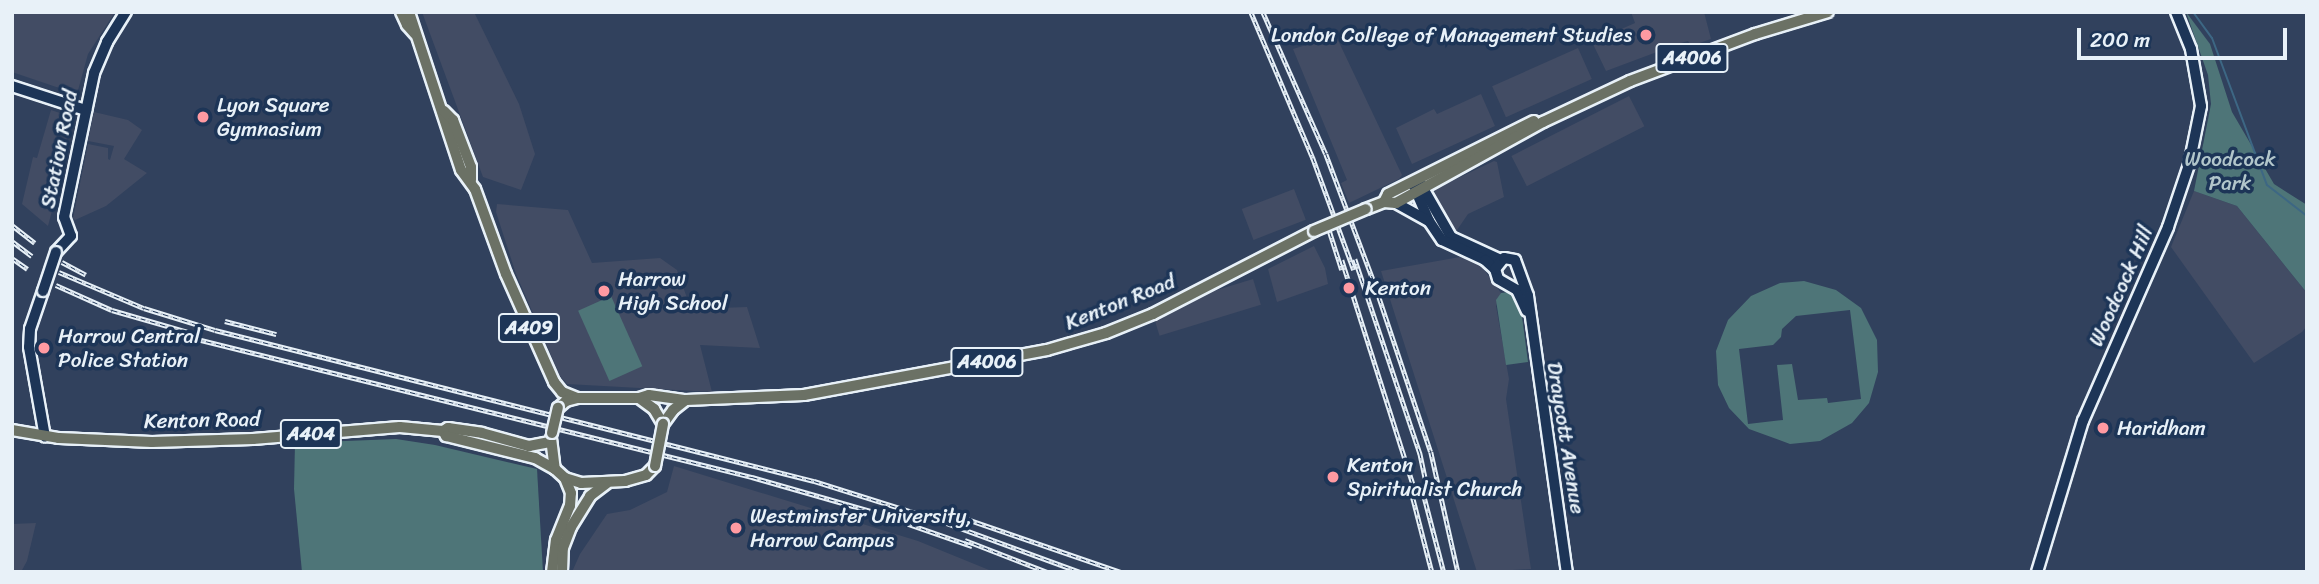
<!DOCTYPE html>
<style>
body{margin:0}
#map{position:relative;width:2319px;height:584px;overflow:hidden;background:#31415d;font-family:Sriracha,sans-serif}
div>[style]{position:absolute}
.built>*{inset:0;background:#424c64;transform-origin:0 0}
.green>*{inset:0;background:#4e7578;transform-origin:0 0}
.stream>*{height:2px;margin:-1px;padding:0 1px;transform-origin:1px;border-radius:1px;background:#3d6784}
.roads{filter:drop-shadow(2px 0 #e8f1f8) drop-shadow(-2px 0 #e8f1f8) drop-shadow(0 2px #e8f1f8) drop-shadow(0 -2px #e8f1f8)}
.secondary>*{height:10px;margin:-5px;padding:0 5px;transform-origin:5px;border-radius:5px;background:#1d3557}
.primary>*{height:10px;margin:-5px;padding:0 5px;transform-origin:5px;border-radius:5px;background:#6b7165}
.rail>*{height:4.5px;margin-top:-2.25px;transform-origin:0;background:repeating-linear-gradient(90deg,#1d3557 0 5px,#e8f1f8 0 10px);box-sizing:border-box;border-block:2px solid #e8f1f8}
.bridges{filter:drop-shadow(2px 0 #e8f1f8) drop-shadow(-2px 0 #e8f1f8) drop-shadow(0 2px #e8f1f8) drop-shadow(0 -2px #e8f1f8)}
.secondary-bridge>*{height:10px;margin:-5px;padding:0 5px;transform-origin:5px;border-radius:5px;background:#1d3557}
.primary-bridge>*{height:10px;margin:-5px;padding:0 5px;transform-origin:5px;border-radius:5px;background:#6b7165}
.dots>*{width:19px;height:19px;translate:-50% -50%;box-sizing:border-box;border:4px solid #1d3557;border-radius:50%}
span{translate:-50% -50%;white-space:nowrap;text-align:center;line-height:1.15;-webkit-text-stroke:7px #1d3557;paint-order:stroke}
.shield-label span{padding:2px 5px;background:#1d3557;border:2px solid;border-radius:5px;-webkit-text-stroke-width:0}
.shield-label{font-size:19px;color:#e8f1f8;font-weight:700}
.poi-label{font-size:21px;color:#e8f1f8}
.right{translate:-100% -50%;text-align:right}
.left{translate:0 -50%;text-align:left}
.street-label{font-size:21px;color:#e8f1f8}
.park-label{font-size:21px;color:#b2c6cb}
.frame{position:absolute;inset:0;border:14px solid #e8f1f8;pointer-events:none}
.scale{position:absolute;left:2077px;top:28px;width:210px;height:32px;box-sizing:border-box;border:4px solid #e8f1f8;border-top:0;padding-left:9px;font-size:21px;line-height:24px;white-space:nowrap;color:#e8f1f8;-webkit-text-stroke:5px #1d3557;paint-order:stroke}
</style>
<div id="map">
<div class="built">
<i style="clip-path:polygon(12px 12px,115px 12px,88px 54px,77px 94px,12px 72px)"></i>
<i style="clip-path:polygon(422px 12px,474px 12px,519px 104px,535px 154px,521px 190px,483px 177px)"></i>
<i style="clip-path:polygon(1631px 12px,1704px 12px,1711px 39px,1691px 46px,1688px 41px,1681px 43px,1606px 71px,1592px 42px,1635px 23px)"></i>
<i style="clip-path:polygon(1336px 36px,1402px 175px,1399px 179px,1349px 203px,1341px 183px,1347px 180px,1293px 49px)"></i>
<i style="left:1578px;top:48px;width:34px;height:94px;rotate:66deg"></i>
<i style="clip-path:polygon(1481px 94px,1495px 126px,1412px 164px,1396px 128px,1434px 109px,1437px 114px)"></i>
<i style="left:1629px;top:96px;width:34px;height:132px;rotate:63deg"></i>
<i style="clip-path:polygon(51px 110px,72px 117px,65px 149px,68px 150px,48px 226px,22px 204px,33px 157px,37px 158px)"></i>
<i style="clip-path:polygon(94px 112px,128px 120px,142px 130px,124px 159px,147px 173px,106px 206px,75px 220px,73px 218px,88px 144px,108px 148px,108px 159px,110px 160px,114px 146px,88px 141px)"></i>
<i style="clip-path:polygon(1494px 161px,1497px 162px,1504px 197px,1468px 214px,1455px 233px,1448px 226px,1438px 207px,1433px 195px,1435px 189px)"></i>
<i style="left:1294px;top:189px;width:33px;height:56px;rotate:69deg"></i>
<i style="clip-path:polygon(2194px 191px,2237px 206px,2307px 293px,2307px 326px,2302px 332px,2254px 363px,2171px 247px)"></i>
<i style="clip-path:polygon(497px 204px,568px 210px,592px 263px,660px 258px,677px 270px,691px 309px,747px 307px,760px 348px,700px 345px,712px 392px,567px 384px,560px 376px,516px 274px,496px 212px)"></i>
<i style="clip-path:polygon(1314px 246px,1325px 268px,1328px 284px,1277px 302px,1268px 269px)"></i>
<i style="clip-path:polygon(1460px 257px,1479px 263px,1501px 293px,1496px 306px,1509px 379px,1506px 399px,1531px 569px,1477px 572px,1381px 271px)"></i>
<i style="left:1253px;top:279px;width:27px;height:106px;rotate:73deg"></i>
<i style="clip-path:polygon(674px 466px,918px 541px,994px 572px,572px 572px,580px 554px,607px 514px,630px 510px,667px 492px)"></i>
<i style="clip-path:polygon(36px 523px,27px 561px,21px 572px,12px 572px,12px 524px)"></i>
</div>
<div class="green">
<i style="clip-path:polygon(2186px 12px,2210px 44px,2232px 112px,2274px 184px,2307px 205px,2307px 293px,2237px 206px,2194px 191px,2211px 104px,2208px 75px)"></i>
<i style="clip-path:polygon(evenodd,1804px 281px,1836px 290px,1861px 308px,1877px 340px,1878px 372px,1869px 403px,1852px 423px,1820px 441px,1790px 444px,1749px 429px,1729px 408px,1718px 385px,1716px 351px,1728px 320px,1751px 296px,1780px 283px,1804px 281px,1850px 310px,1861px 399px,1828px 403px,1827px 398px,1798px 400px,1792px 364px,1777px 365px,1783px 420px,1748px 424px,1739px 349px,1773px 345px,1781px 337px,1782px 329px,1796px 316px,1850px 310px)"></i>
<i style="clip-path:polygon(1509px 292px,1521px 309px,1528px 362px,1506px 365px,1496px 300px,1501px 293px)"></i>
<i style="left:611px;top:296px;width:77px;height:36px;rotate:66deg"></i>
<i style="clip-path:polygon(396px 439px,435px 445px,537px 469px,543px 572px,302px 572px,294px 489px,295px 443px)"></i>
</div>
<div class="stream">
<i style="left:2193px;top:12px;width:32px;rotate:54deg"></i>
<i style="left:2212px;top:38px;width:157px;rotate:69.5deg"></i>
<i style="left:2267px;top:185px;width:51px;rotate:37.8deg"></i>
</div>
<div class="roads">
<div class="secondary">
<i style="left:12px;top:86px;width:78px;rotate:18deg"></i>
<i style="left:1420px;top:183px;width:62px;rotate:60.1deg"></i>
<i style="left:1451px;top:237px;width:55px;rotate:24.7deg"></i>
<i style="left:1413px;top:184px;width:40px;rotate:66.6deg"></i>
<i style="left:1429px;top:221px;width:23px;rotate:56deg"></i>
<i style="left:1442px;top:240px;width:47px;rotate:24.9deg"></i>
<i style="left:1485px;top:260px;width:13px;rotate:42deg"></i>
<i style="left:1495px;top:269px;width:10px;rotate:73deg"></i>
<i style="left:1498px;top:279px;width:22px;rotate:30deg"></i>
<i style="left:1517px;top:290px;width:23px;rotate:65deg"></i>
<i style="left:1396px;top:203px;width:38px;rotate:29deg"></i>
<i style="left:56px;top:252px;width:22px;rotate:-47deg"></i>
<i style="left:71px;top:236px;width:20px;rotate:-110deg"></i>
<i style="left:64px;top:217px;width:147px;rotate:-78.2deg"></i>
<i style="left:94px;top:73px;width:34px;rotate:-67deg"></i>
<i style="left:107px;top:42px;width:36px;rotate:-58deg"></i>
<i style="left:1495px;top:269px;width:14px;rotate:-51deg"></i>
<i style="left:1504px;top:258px;width:11px;rotate:10deg"></i>
<i style="left:1515px;top:260px;width:38px;rotate:70deg"></i>
<i style="left:1528px;top:296px;width:279px;rotate:82deg"></i>
<i style="left:43px;top:291px;width:40px;rotate:108.9deg"></i>
<i style="left:30px;top:329px;width:18px;rotate:93deg"></i>
<i style="left:29px;top:347px;width:91px;rotate:79.9deg"></i>
<i style="left:2037px;top:572px;width:158px;rotate:-73.1deg"></i>
<i style="left:2083px;top:421px;width:212px;rotate:-66.3deg"></i>
<i style="left:2168px;top:227px;width:65px;rotate:-71.3deg"></i>
<i style="left:2189px;top:165px;width:60px;rotate:-78.5deg"></i>
<i style="left:2201px;top:106px;width:58px;rotate:-100deg"></i>
<i style="left:2191px;top:49px;width:40px;rotate:-112deg"></i>
</div>
<div class="primary">
<i style="left:401px;top:12px;width:14px;rotate:65deg"></i>
<i style="left:407px;top:25px;width:12px;rotate:48deg"></i>
<i style="left:409px;top:12px;width:166px;rotate:71.8deg"></i>
<i style="left:461px;top:170px;width:24px;rotate:54deg"></i>
<i style="left:475px;top:189px;width:90px;rotate:70deg"></i>
<i style="left:506px;top:274px;width:118px;rotate:66deg"></i>
<i style="left:554px;top:382px;width:13px;rotate:51deg"></i>
<i style="left:562px;top:392px;width:16px;rotate:22deg"></i>
<i style="left:444px;top:111px;width:13px;rotate:45deg"></i>
<i style="left:453px;top:120px;width:50px;rotate:69deg"></i>
<i style="left:471px;top:167px;width:13px;rotate:90deg"></i>
<i style="left:1384px;top:202px;width:9px;rotate:-63deg"></i>
<i style="left:1388px;top:194px;width:163px;rotate:-26.6deg"></i>
<i style="left:1366px;top:209px;width:19px;rotate:-21deg"></i>
<i style="left:1384px;top:202px;width:12px;rotate:5deg"></i>
<i style="left:1396px;top:203px;width:168px;rotate:-28.9deg"></i>
<i style="left:1543px;top:122px;width:96px;rotate:-25.2deg"></i>
<i style="left:1630px;top:81px;width:134px;rotate:-20.6deg"></i>
<i style="left:1755px;top:34px;width:76px;rotate:-16.8deg"></i>
<i style="left:639px;top:398px;width:10px;rotate:-17deg"></i>
<i style="left:649px;top:395px;width:37px;rotate:8deg"></i>
<i style="left:686px;top:400px;width:118px;rotate:-2.4deg"></i>
<i style="left:804px;top:395px;width:247px;rotate:-10.5deg"></i>
<i style="left:1047px;top:350px;width:61px;rotate:-16.1deg"></i>
<i style="left:1106px;top:333px;width:51px;rotate:-22deg"></i>
<i style="left:1153px;top:314px;width:181px;rotate:-27.3deg"></i>
<i style="left:558px;top:408px;width:11px;rotate:-41deg"></i>
<i style="left:566px;top:401px;width:11px;rotate:-15deg"></i>
<i style="left:577px;top:398px;width:62px"></i>
<i style="left:639px;top:398px;width:19px;rotate:36deg"></i>
<i style="left:654px;top:409px;width:17px;rotate:59deg"></i>
<i style="left:663px;top:424px;width:17px;rotate:-54deg"></i>
<i style="left:673px;top:410px;width:16px;rotate:-38deg"></i>
<i style="left:12px;top:430px;width:48px;rotate:9.7deg"></i>
<i style="left:59px;top:438px;width:93px;rotate:2.5deg"></i>
<i style="left:152px;top:442px;width:101px;rotate:-1.7deg"></i>
<i style="left:253px;top:439px;width:147px;rotate:-4.7deg"></i>
<i style="left:400px;top:427px;width:43px;rotate:5.3deg"></i>
<i style="left:443px;top:431px;width:6px;rotate:-31deg"></i>
<i style="left:448px;top:428px;width:34px;rotate:8deg"></i>
<i style="left:482px;top:433px;width:49px;rotate:15.5deg"></i>
<i style="left:529px;top:446px;width:21px;rotate:-11deg"></i>
<i style="left:443px;top:431px;width:6px;rotate:59deg"></i>
<i style="left:446px;top:436px;width:92px;rotate:13.9deg"></i>
<i style="left:535px;top:458px;width:23px;rotate:29deg"></i>
<i style="left:551px;top:438px;width:31px;rotate:83deg"></i>
<i style="left:555px;top:469px;width:13px;rotate:42deg"></i>
<i style="left:565px;top:478px;width:17px;rotate:17deg"></i>
<i style="left:581px;top:483px;width:44px;rotate:-2.6deg"></i>
<i style="left:625px;top:481px;width:22px;rotate:-16deg"></i>
<i style="left:646px;top:475px;width:13px;rotate:-45deg"></i>
<i style="left:552px;top:572px;width:32px;rotate:-83deg"></i>
<i style="left:556px;top:540px;width:37px;rotate:-68deg"></i>
<i style="left:570px;top:506px;width:13px;rotate:-86deg"></i>
<i style="left:571px;top:493px;width:16px;rotate:-112deg"></i>
<i style="left:562px;top:572px;width:24px;rotate:-88deg"></i>
<i style="left:563px;top:548px;width:22px;rotate:-69deg"></i>
<i style="left:571px;top:527px;width:36px;rotate:-58deg"></i>
<i style="left:590px;top:496px;width:21px;rotate:-37deg"></i>
</div>
</div>
<div class="rail">
<i style="left:1251px;top:12px;width:159px;rotate:67deg"></i>
<i style="left:1313px;top:158px;width:119px;rotate:69.9deg"></i>
<i style="left:1263px;top:12px;width:155px;rotate:66.1deg"></i>
<i style="left:1326px;top:154px;width:134px;rotate:69.4deg"></i>
<i style="left:1373px;top:279px;width:182px;rotate:71.5deg"></i>
<i style="left:1431px;top:452px;width:123px;rotate:77.3deg"></i>
<i style="left:1327px;top:223px;width:49px;rotate:72.3deg"></i>
<i style="left:12px;top:225px;width:29px;rotate:38deg"></i>
<i style="left:12px;top:241px;width:25px;rotate:37deg"></i>
<i style="left:12px;top:258px;width:19px;rotate:35deg"></i>
<i style="left:1355px;top:259px;width:205px;rotate:71.5deg"></i>
<i style="left:1420px;top:453px;width:40px;rotate:78deg"></i>
<i style="left:1342px;top:260px;width:249px;rotate:72.4deg"></i>
<i style="left:62px;top:262px;width:27px;rotate:28deg"></i>
<i style="left:59px;top:272px;width:92px;rotate:23deg"></i>
<i style="left:144px;top:308px;width:74px;rotate:17.2deg"></i>
<i style="left:215px;top:330px;width:618px;rotate:14.15deg"></i>
<i style="left:814px;top:481px;width:133px;rotate:17.5deg"></i>
<i style="left:941px;top:521px;width:148px;rotate:20.1deg"></i>
<i style="left:56px;top:285px;width:61px;rotate:24.1deg"></i>
<i style="left:112px;top:310px;width:79px;rotate:16.1deg"></i>
<i style="left:225px;top:321px;width:53px;rotate:14.3deg"></i>
<i style="left:177px;top:334px;width:593px;rotate:13.97deg"></i>
<i style="left:752px;top:477px;width:127px;rotate:16deg"></i>
<i style="left:874px;top:512px;width:104px;rotate:19.1deg"></i>
<i style="left:1421px;top:484px;width:91px;rotate:75.4deg"></i>
<i style="left:1411px;top:490px;width:85px;rotate:75.6deg"></i>
<i style="left:958px;top:516px;width:172px;rotate:19deg"></i>
<i style="left:965px;top:540px;width:88px;rotate:21.3deg"></i>
</div>
<div class="bridges">
<div class="secondary-bridge">
<i style="left:43px;top:291px;width:41px;rotate:-71.6deg"></i>
</div>
<div class="primary-bridge">
<i style="left:1314px;top:231px;width:56px;rotate:-22.9deg"></i>
<i style="left:552px;top:433px;width:26px;rotate:-77deg"></i>
<i style="left:655px;top:466px;width:43px;rotate:-79.2deg"></i>
</div>
</div>
<div class="dots">
<i style="left:1646px;top:35px;background:#ff9aa2"></i>
<i style="left:203px;top:117px;background:#ff9aa2"></i>
<i style="left:1349px;top:288px;background:#ff9aa2"></i>
<i style="left:604px;top:291px;background:#ff9aa2"></i>
<i style="left:44px;top:348px;background:#ff9aa2"></i>
<i style="left:2103px;top:428px;background:#ff9aa2"></i>
<i style="left:1333px;top:477px;background:#ff9aa2"></i>
<i style="left:736px;top:528px;background:#ff9aa2"></i>
</div>
<div class="shield-label">
<span style="left:1692px;top:58px">A4006</span>
<span style="left:529px;top:328px">A409</span>
<span style="left:987px;top:362px">A4006</span>
<span style="left:311px;top:434px">A404</span>
</div>
<div class="poi-label">
<span class="right" style="left:1632px;top:35px">London College of Management Studies</span>
<span class="left" style="left:217px;top:117px">Lyon Square<br>Gymnasium</span>
<span class="left" style="left:618px;top:291px">Harrow<br>High School</span>
<span class="left" style="left:1365px;top:288px">Kenton</span>
<span class="left" style="left:58px;top:348px">Harrow Central<br>Police Station</span>
<span class="left" style="left:2117px;top:428px">Haridham</span>
<span class="left" style="left:1347px;top:477px">Kenton<br>Spiritualist Church</span>
<span class="left" style="left:750px;top:528px">Westminster University,<br>Harrow Campus</span>
</div>
<div class="street-label">
<span style="left:59px;top:149px;rotate:-79deg">Station Road</span>
<span style="left:2121px;top:286px;rotate:-66deg">Woodcock Hill</span>
<span style="left:1120px;top:302px;rotate:-22deg">Kenton Road</span>
<span style="left:202px;top:420px;rotate:-1deg">Kenton Road</span>
<span style="left:1566px;top:438px;rotate:81deg">Draycott Avenue</span>
</div>
<div class="park-label">
<span style="left:2230px;top:171px">Woodcock<br>Park</span>
</div>
<div class="frame"></div>
<div class="scale">200 m</div>
</div>
